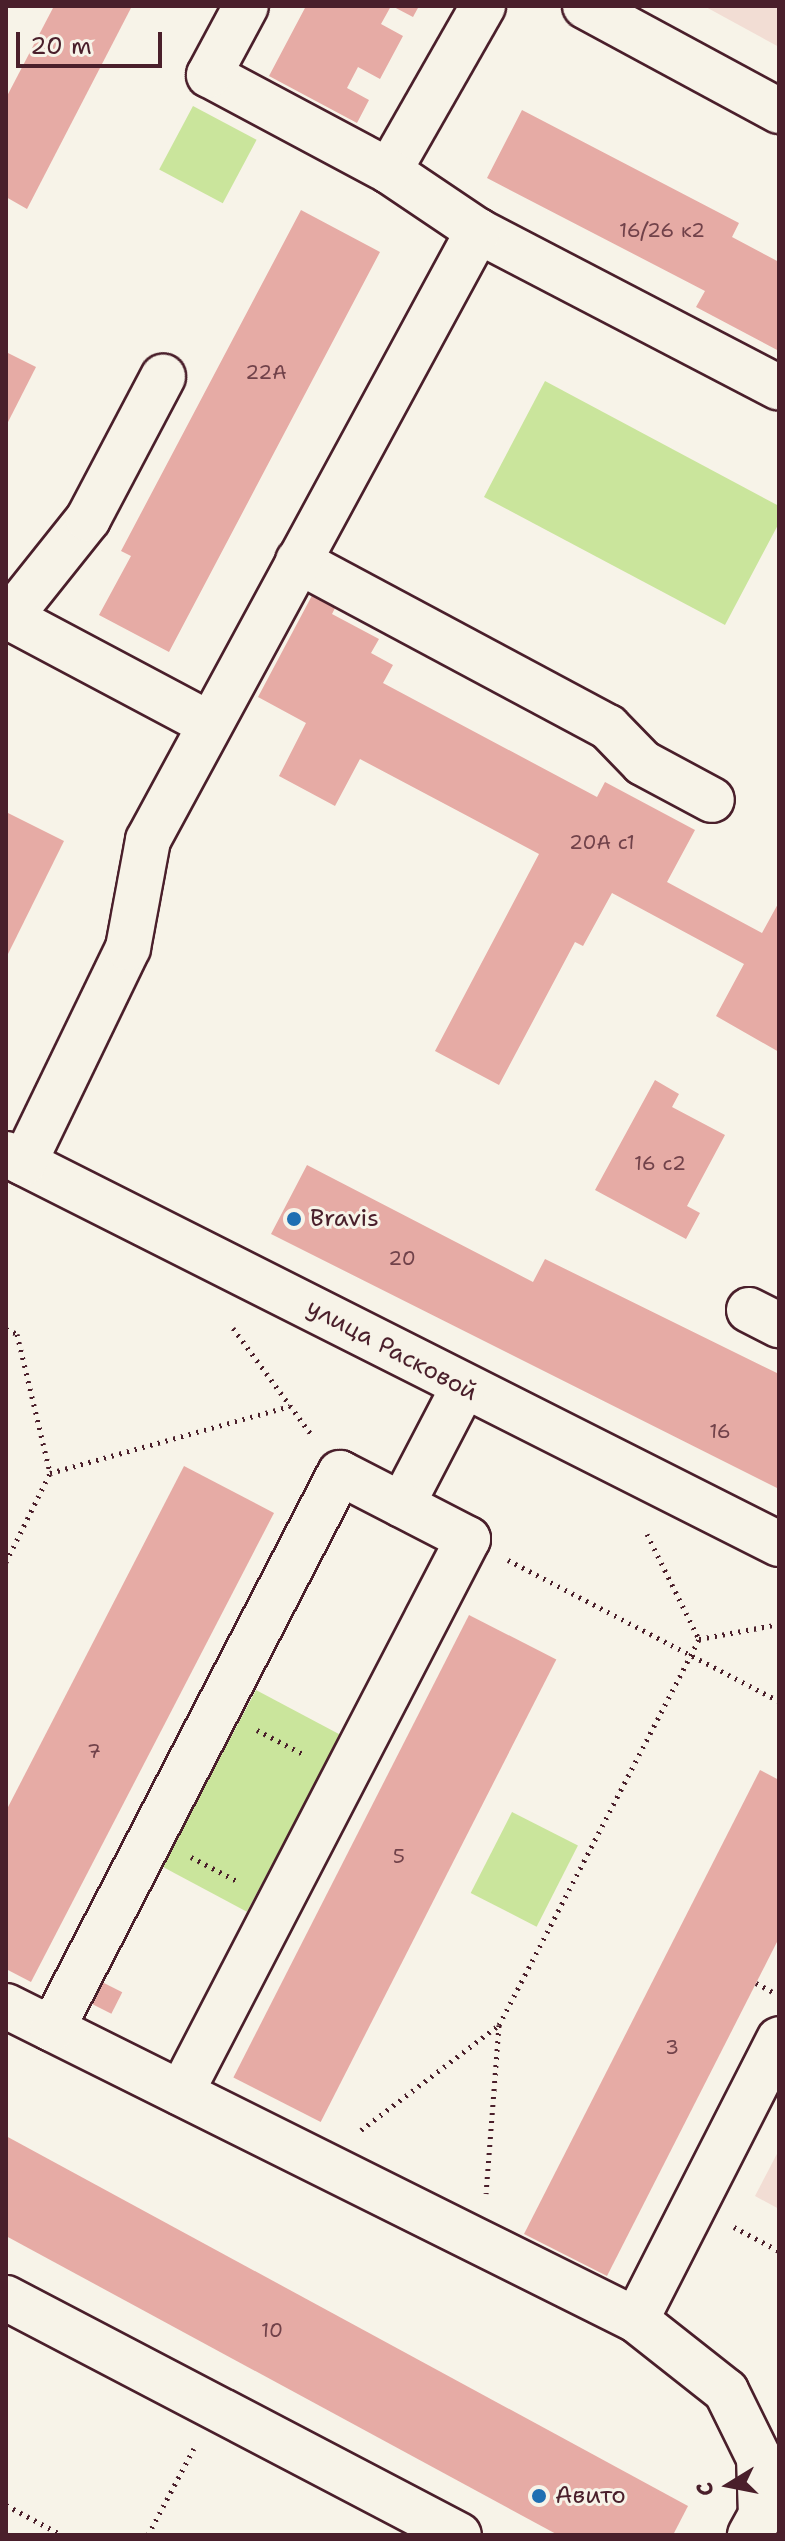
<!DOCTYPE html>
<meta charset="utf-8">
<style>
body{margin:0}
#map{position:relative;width:785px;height:2541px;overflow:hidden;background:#f7f3e8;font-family:"Shantell Sans",sans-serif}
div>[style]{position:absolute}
.built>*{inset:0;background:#f2ddd4}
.green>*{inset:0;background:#cae59c;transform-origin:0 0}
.building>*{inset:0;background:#e6aba5;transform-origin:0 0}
.path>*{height:5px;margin-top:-2.5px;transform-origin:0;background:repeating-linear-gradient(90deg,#4a1f2b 0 2px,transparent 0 8px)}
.roads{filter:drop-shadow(2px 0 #4a1f2b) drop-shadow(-2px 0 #4a1f2b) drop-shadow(0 2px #4a1f2b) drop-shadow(0 -2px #4a1f2b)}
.minor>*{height:44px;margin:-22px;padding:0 22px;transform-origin:22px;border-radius:22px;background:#f7f3e8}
.dots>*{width:22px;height:22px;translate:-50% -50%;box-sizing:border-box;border:4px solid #f7f3e8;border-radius:50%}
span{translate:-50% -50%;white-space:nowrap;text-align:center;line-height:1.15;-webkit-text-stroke:6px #f7f3e8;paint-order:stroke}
.number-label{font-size:20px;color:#71424a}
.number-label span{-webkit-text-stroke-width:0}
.poi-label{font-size:24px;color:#4a1f2b}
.left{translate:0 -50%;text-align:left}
.street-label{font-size:24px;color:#4a1f2b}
.frame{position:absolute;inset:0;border:8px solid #4a1f2b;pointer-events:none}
.north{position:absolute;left:689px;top:2445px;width:80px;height:80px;-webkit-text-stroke:6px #f7f3e8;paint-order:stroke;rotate:260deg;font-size:22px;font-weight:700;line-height:32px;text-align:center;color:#4a1f2b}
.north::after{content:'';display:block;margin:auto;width:28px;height:36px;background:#4a1f2b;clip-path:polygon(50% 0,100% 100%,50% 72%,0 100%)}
.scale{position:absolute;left:16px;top:32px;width:146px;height:36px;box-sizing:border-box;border:4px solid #4a1f2b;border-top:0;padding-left:10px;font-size:24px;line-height:28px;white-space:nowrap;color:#4a1f2b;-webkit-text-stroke:6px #f7f3e8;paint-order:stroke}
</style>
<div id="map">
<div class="built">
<i style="clip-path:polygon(704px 6px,779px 6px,779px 47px)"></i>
<i style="clip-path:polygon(779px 2150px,779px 2209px,755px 2196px)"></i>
</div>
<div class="green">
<i style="left:193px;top:106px;width:72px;height:72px;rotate:28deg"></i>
<i style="clip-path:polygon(545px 381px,779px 506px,779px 523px,725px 625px,484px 497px)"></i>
<i style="left:256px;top:1690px;width:96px;height:200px;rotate:28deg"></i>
<i style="left:512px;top:1812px;width:74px;height:91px;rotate:27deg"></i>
</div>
<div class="building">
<i style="clip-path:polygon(54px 6px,132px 6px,27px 209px,6px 197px,6px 98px)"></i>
<i style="clip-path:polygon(306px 6px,391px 6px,381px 24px,403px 36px,380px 79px,358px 67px,347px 88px,369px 100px,357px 123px,269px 76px)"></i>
<i style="clip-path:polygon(392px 6px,419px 6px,413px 17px)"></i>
<i style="clip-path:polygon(522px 110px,739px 223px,732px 237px,779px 262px,779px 351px,696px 307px,705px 291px,487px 178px)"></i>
<i style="clip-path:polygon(301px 210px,380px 252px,169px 652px,99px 615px,131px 556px,121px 551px)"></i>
<i style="clip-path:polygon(6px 352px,36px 367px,6px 426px)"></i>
<i style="clip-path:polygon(316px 588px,339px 600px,332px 614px,379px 639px,371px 653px,393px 665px,383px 683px,597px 797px,605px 782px,695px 830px,667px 882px,762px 933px,779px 902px,779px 1052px,716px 1016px,744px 964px,612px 893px,583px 946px,575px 942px,499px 1085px,435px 1051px,539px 854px,360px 759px,335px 806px,279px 776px,306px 723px,258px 697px)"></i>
<i style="clip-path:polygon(6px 812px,64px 841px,6px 958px)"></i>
<i style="clip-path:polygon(655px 1080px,679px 1094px,672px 1107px,725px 1135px,687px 1206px,700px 1213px,686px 1239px,595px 1190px)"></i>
<i style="clip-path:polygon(307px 1165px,533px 1282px,545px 1259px,779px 1374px,779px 1489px,271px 1234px)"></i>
<i style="clip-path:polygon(184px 1466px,274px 1513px,31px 1982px,6px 1969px,6px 1811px)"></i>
<i style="left:469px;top:1615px;width:98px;height:519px;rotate:27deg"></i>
<i style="clip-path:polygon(760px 1770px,779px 1780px,779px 1938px,607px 2276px,524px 2234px)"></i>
<i style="left:100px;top:1981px;width:25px;height:24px;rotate:27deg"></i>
<i style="clip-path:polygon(6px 2136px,688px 2506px,673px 2535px,558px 2535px,6px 2236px)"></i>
</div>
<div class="path">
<i style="left:233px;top:1328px;width:135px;rotate:53.7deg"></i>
<i style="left:6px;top:1329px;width:12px;rotate:24deg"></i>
<i style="left:17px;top:1334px;width:143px;rotate:76.6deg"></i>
<i style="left:50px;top:1473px;width:249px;rotate:-15.6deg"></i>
<i style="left:647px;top:1534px;width:117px;rotate:63.7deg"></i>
<i style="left:699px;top:1639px;width:81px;rotate:-10.6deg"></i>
<i style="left:508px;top:1560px;width:305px;rotate:27.5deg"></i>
<i style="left:6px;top:1562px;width:99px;rotate:-63.7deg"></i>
<i style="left:257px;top:1730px;width:54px;rotate:27.5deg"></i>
<i style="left:191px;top:1857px;width:54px;rotate:27.5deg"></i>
<i style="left:756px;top:1983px;width:19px;rotate:28deg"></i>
<i style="left:499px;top:2025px;width:435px;rotate:-62.6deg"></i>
<i style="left:361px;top:2130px;width:173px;rotate:-37.3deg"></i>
<i style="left:499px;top:2025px;width:169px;rotate:94.4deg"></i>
<i style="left:734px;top:2227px;width:51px;rotate:28.1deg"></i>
<i style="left:6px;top:2505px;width:64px;rotate:28.2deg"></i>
<i style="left:148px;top:2535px;width:98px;rotate:-62.1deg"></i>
</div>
<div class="roads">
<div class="minor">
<i style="left:585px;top:6px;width:221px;rotate:28.4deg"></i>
<i style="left:389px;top:171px;width:190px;rotate:-60.3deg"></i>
<i style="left:478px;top:231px;width:339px;rotate:27.5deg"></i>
<i style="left:298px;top:561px;width:352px;rotate:28.2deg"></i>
<i style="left:608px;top:727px;width:50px;rotate:45.8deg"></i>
<i style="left:643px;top:763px;width:78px;rotate:28.2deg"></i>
<i style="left:25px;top:598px;width:101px;rotate:-51.4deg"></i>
<i style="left:88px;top:519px;width:161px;rotate:-62.2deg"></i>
<i style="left:14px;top:620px;width:222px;rotate:28deg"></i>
<i style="left:6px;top:1154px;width:866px;rotate:26.77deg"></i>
<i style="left:24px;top:1163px;width:239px;rotate:-64.2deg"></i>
<i style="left:128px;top:948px;width:110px;rotate:-79.5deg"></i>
<i style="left:148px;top:840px;width:693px;rotate:-61.55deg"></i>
<i style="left:478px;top:231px;width:107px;rotate:-146deg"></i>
<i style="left:389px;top:171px;width:204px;rotate:-151.9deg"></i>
<i style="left:209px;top:75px;width:78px;rotate:-61.8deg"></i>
<i style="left:749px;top:1310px;width:34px;rotate:27deg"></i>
<i style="left:402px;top:1505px;width:132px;rotate:-62.5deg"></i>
<i style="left:6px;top:2006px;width:704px;rotate:26.49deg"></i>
<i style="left:636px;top:2320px;width:115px;rotate:38.3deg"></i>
<i style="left:726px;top:2391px;width:75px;rotate:63.8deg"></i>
<i style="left:759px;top:2458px;width:57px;rotate:88deg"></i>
<i style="left:761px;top:2515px;width:23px;rotate:119deg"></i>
<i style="left:52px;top:2029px;width:626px;rotate:-62.62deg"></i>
<i style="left:340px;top:1473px;width:144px;rotate:27.3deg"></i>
<i style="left:468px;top:1539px;width:624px;rotate:117.39deg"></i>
<i style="left:6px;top:2298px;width:511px;rotate:27.62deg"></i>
<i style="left:636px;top:2320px;width:315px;rotate:-63deg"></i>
</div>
</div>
<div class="dots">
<i style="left:294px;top:1219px;background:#1f6fb2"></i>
<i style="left:539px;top:2496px;background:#1f6fb2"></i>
</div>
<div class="number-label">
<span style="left:662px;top:230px">16/26 к2</span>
<span style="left:266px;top:372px">22А</span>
<span style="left:602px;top:842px">20А с1</span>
<span style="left:660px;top:1163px">16 с2</span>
<span style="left:402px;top:1258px">20</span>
<span style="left:720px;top:1431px">16</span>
<span style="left:94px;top:1751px">7</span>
<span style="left:399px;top:1856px">5</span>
<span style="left:672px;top:2047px">3</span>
<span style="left:272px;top:2330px">10</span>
</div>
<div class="poi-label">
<span class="left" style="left:310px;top:1219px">Bravis</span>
<span class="left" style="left:555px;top:2496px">Авито</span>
</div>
<div class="street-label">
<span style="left:392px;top:1350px;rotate:28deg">улица Расковой</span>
</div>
<div class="frame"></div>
<div class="north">С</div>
<div class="scale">20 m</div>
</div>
